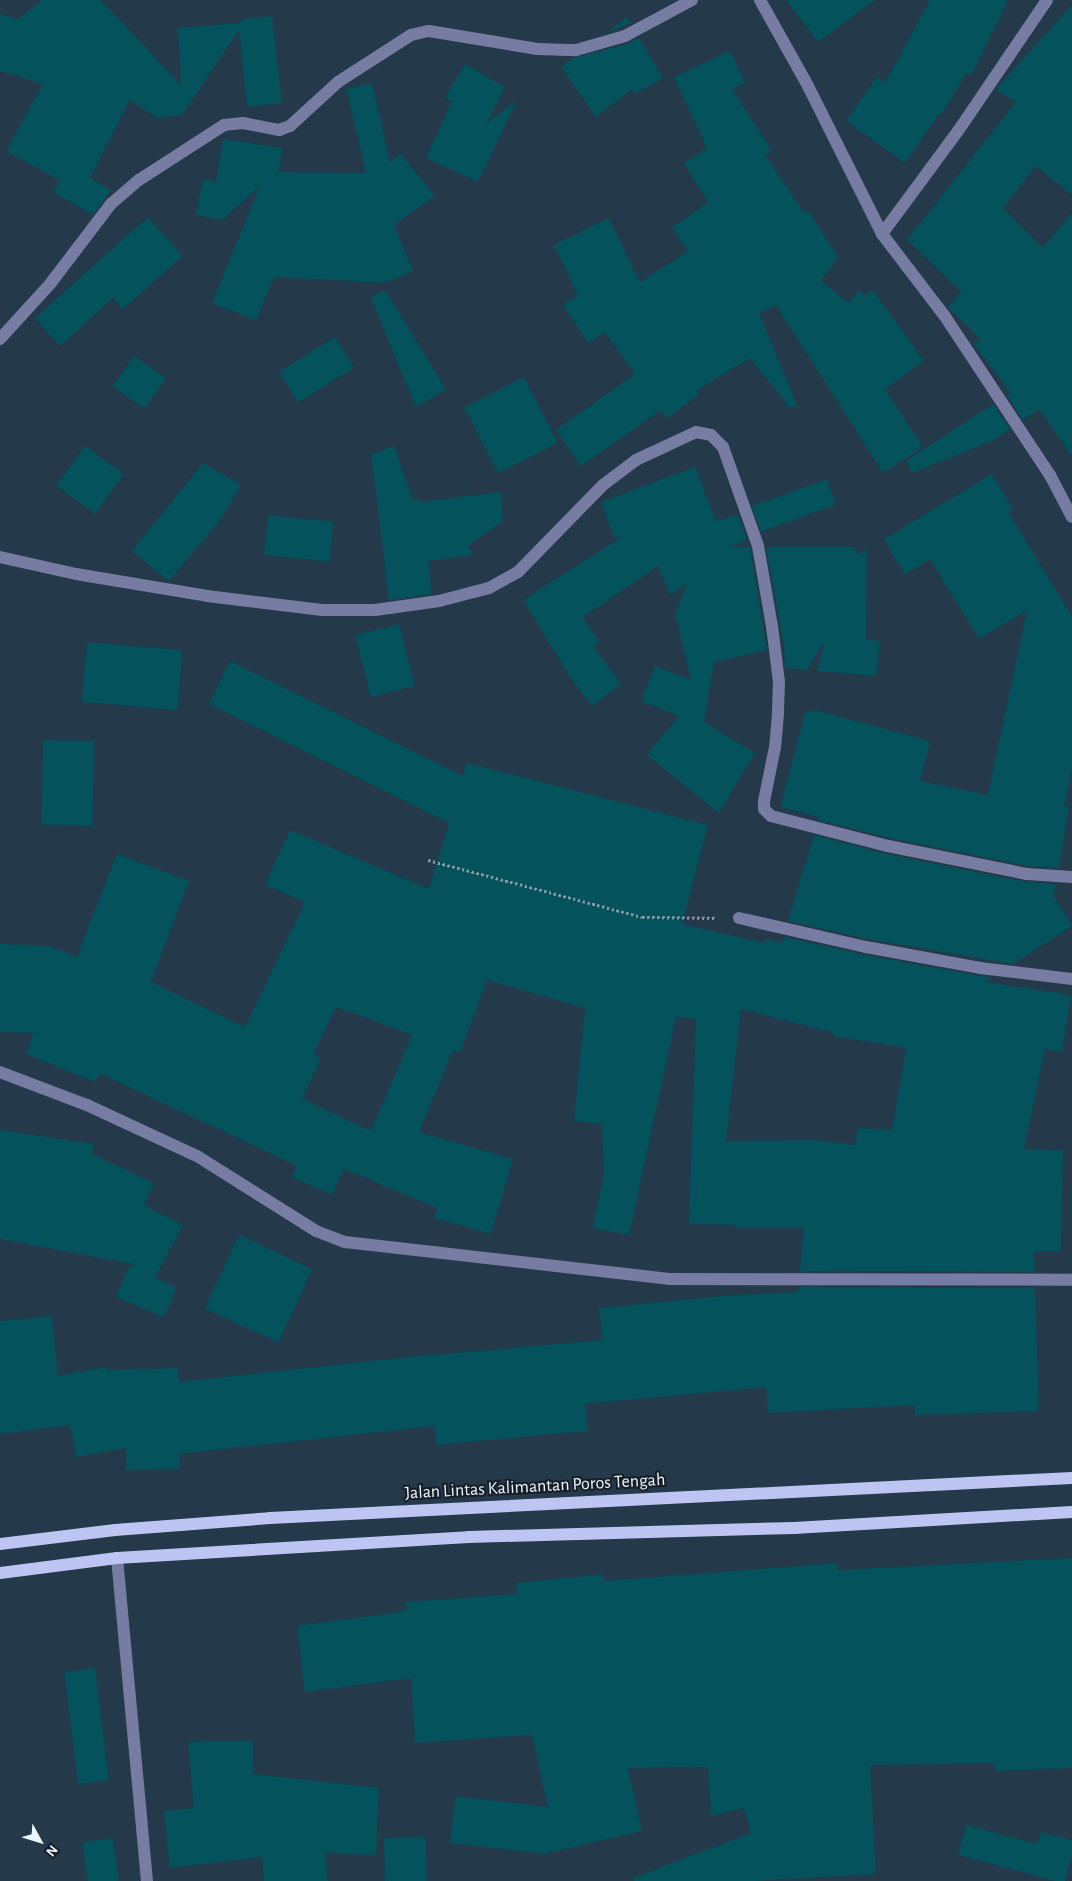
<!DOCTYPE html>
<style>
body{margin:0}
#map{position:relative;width:1072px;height:1881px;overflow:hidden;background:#24394a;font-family:"Alegreya Sans",sans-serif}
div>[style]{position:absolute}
.building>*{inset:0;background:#04525c;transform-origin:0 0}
.path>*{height:3px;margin-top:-1.5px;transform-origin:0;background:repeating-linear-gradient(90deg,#8998a5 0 2.5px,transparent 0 5px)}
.minor>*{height:12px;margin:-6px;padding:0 6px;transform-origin:6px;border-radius:6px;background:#777da2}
.major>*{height:12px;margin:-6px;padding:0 6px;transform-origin:6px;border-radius:6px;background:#bdc5f3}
span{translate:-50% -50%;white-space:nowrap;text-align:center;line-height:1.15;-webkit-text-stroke:4px #161f27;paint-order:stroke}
.street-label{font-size:18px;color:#ebf5fe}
.north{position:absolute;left:15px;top:1816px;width:50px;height:50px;-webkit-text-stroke:4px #161f27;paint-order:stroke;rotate:129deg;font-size:14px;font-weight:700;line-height:20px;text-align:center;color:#ebf5fe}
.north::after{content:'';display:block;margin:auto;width:18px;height:22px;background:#ebf5fe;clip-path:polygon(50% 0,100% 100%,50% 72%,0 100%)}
</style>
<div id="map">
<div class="building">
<i style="clip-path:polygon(42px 0,101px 0,181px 85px,178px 28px,240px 23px,241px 19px,272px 16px,282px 103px,247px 107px,239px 30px,182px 115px,157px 118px,130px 100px,90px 178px,111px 190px,93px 215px,53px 192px,60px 180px,6px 151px,43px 84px,0 71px,0 14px,18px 19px)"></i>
<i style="clip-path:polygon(786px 0,875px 0,818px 42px)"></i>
<i style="clip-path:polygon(930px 0,1008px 0,971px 76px,966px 73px,942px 114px,940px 113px,905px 163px,846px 121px,877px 77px,885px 83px)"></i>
<i style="clip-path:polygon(1072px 5px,1072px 195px,1036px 166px,1003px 208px,1043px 248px,1072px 213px,1072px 456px,1039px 409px,1023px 420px,1007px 395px,1010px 392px,974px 344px,980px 339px,948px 307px,962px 292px,907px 240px,1016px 102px,996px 90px,998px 87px)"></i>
<i style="clip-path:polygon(627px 17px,631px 23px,606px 33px)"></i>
<i style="clip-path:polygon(639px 38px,663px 78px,635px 94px,632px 89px,596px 117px,561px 67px,573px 58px,627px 44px)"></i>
<i style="clip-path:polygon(730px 51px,745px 83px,732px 89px,772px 151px,765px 155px,805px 214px,809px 211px,838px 257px,821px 281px,849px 303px,860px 290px,864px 296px,873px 290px,924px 361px,885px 389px,923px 447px,883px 473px,776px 305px,759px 313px,797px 405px,791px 409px,750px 358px,697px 390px,700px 394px,667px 418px,661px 410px,581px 466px,556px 430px,635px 374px,605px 332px,588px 343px,563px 305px,578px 295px,554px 245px,609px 218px,640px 282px,688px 251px,672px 228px,708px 203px,684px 163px,707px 148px,674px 77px)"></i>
<i style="clip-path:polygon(465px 64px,505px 87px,486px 124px,517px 100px,478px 182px,426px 158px,452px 101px,445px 97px)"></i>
<i style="clip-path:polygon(372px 83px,390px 162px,401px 154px,435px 196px,394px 225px,413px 271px,385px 283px,274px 277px,256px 320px,212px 303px,260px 186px,222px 220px,196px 215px,203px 179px,216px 182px,223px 139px,283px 148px,279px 169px,276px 172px,366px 173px,346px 87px,347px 89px)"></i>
<i style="clip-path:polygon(148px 217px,183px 256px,123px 309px,113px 298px,60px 346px,35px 318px)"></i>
<i style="clip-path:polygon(385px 290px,446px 389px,416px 407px,371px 298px)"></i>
<i style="left:335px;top:337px;width:36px;height:66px;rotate:58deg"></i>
<i style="left:134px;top:356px;width:39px;height:37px;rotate:35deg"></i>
<i style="left:524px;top:377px;width:74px;height:67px;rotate:63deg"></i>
<i style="clip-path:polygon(993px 404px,1010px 429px,994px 440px,912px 473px,906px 461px)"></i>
<i style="left:85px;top:446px;width:48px;height:49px;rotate:36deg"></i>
<i style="clip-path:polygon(394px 446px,413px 500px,420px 499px,420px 502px,501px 492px,503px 521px,468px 546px,473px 555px,428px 561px,432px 594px,389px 600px,371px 454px)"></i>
<i style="clip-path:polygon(203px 463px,241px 485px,222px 518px,169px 581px,132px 551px)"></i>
<i style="clip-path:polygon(695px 467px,716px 521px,738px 515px,747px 540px,729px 547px,750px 547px,767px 650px,714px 662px,704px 722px,755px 753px,719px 813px,647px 755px,679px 716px,641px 701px,655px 666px,691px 680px,675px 614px,687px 584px,670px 595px,658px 566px,583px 617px,599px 642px,593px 646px,621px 684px,592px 706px,572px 680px,523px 600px,623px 536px,614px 537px,601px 502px)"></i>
<i style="clip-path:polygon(992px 474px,1013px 509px,1008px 512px,1072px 616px,1072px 767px,1064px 806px,1069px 807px,1059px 868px,1028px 866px,890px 838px,818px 820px,819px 817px,780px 807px,806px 711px,818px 711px,930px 741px,920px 781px,988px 795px,1027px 610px,979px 639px,930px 559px,905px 575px,884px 539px)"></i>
<i style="left:827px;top:479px;width:27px;height:80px;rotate:70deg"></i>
<i style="left:268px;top:515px;width:66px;height:40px;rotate:6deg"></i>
<i style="clip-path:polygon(766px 547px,854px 547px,857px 555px,867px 549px,866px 640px,880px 641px,876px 676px,817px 671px,825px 641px,807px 670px,785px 668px,784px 645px)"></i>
<i style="left:399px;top:624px;width:64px;height:45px;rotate:76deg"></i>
<i style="left:87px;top:642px;width:96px;height:60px;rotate:5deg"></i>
<i style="clip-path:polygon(evenodd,230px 661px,463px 776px,467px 763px,708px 825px,682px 924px,764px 943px,765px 939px,782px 943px,784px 937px,864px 955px,992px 978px,986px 982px,1071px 995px,1062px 1052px,1045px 1049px,1024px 1149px,1063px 1150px,1061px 1251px,1034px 1251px,1035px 1272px,800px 1271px,804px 1228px,735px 1228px,735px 1225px,689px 1224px,696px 1019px,676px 1017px,629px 1235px,593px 1228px,604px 1173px,602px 1124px,574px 1121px,585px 1008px,487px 980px,460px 1053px,453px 1050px,419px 1132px,513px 1159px,491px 1234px,434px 1218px,437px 1208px,344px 1169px,332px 1195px,292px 1177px,297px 1166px,99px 1073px,96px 1082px,26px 1054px,34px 1033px,0 1032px,0 944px,50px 946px,77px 957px,117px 854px,189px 881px,151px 982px,245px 1027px,305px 902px,265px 885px,290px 830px,429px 889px,449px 823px,209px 704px,230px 661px,336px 1007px,412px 1035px,371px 1131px,302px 1099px,321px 1058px,313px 1055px,336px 1007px,230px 661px,741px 1009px,834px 1033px,833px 1036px,906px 1048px,892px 1130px,857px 1128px,856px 1145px,815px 1140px,726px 1141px,741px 1009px)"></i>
<i style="left:43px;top:740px;width:51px;height:85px;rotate:1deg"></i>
<i style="clip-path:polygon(814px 835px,886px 854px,1026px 882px,1056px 884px,1054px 896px,1072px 926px,1013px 964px,868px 939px,788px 921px)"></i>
<i style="clip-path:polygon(0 1130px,94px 1144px,92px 1154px,154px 1183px,144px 1205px,183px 1225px,155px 1278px,177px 1287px,164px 1317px,116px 1297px,129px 1266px,138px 1265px,0 1239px)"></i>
<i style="left:239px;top:1235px;width:81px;height:81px;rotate:25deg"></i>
<i style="clip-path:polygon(798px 1287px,1035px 1288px,1039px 1411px,915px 1415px,915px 1405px,768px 1413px,766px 1387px,585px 1404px,588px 1431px,436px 1445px,435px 1426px,179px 1454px,180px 1469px,126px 1470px,126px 1448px,76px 1457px,70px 1425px,0 1434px,0 1321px,52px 1316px,58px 1376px,106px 1367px,106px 1370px,178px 1368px,179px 1382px,399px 1358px,602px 1340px,599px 1308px,733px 1295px,798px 1292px)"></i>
<i style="clip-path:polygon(1072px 1558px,1072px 1768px,995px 1771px,994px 1763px,870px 1765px,876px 1874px,754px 1881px,634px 1881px,633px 1878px,751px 1833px,744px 1808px,711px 1816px,708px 1767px,628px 1768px,642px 1831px,544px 1854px,450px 1843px,456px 1796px,548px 1807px,532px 1735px,415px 1743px,411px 1678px,305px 1692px,297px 1626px,406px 1611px,405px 1602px,518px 1594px,516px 1583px,603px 1574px,604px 1581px,837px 1563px,838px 1570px)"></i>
<i style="left:95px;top:1668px;width:113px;height:31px;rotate:83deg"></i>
<i style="clip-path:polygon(206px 1741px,253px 1741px,253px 1774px,379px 1788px,376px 1855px,325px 1853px,328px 1881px,264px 1881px,262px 1857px,170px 1868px,164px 1811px,194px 1808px,188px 1742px)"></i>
<i style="clip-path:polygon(966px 1825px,1037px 1844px,1041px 1832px,1072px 1840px,1072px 1854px,1065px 1881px,1055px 1881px,958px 1855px)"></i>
<i style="left:426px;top:1837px;width:44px;height:42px;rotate:89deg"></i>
<i style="left:113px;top:1838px;width:43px;height:31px;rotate:82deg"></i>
</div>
<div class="path">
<i style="left:428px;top:860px;width:221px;rotate:14.9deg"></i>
<i style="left:642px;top:917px;width:74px;rotate:0.8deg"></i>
</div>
<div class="minor">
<i style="left:760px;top:0;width:98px;rotate:60.8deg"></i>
<i style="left:808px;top:86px;width:165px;rotate:63.4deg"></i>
<i style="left:882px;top:234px;width:102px;rotate:52.6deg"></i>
<i style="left:944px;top:315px;width:192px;rotate:56.5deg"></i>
<i style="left:1050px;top:475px;width:47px;rotate:62.4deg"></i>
<i style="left:882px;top:234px;width:128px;rotate:-53.6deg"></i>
<i style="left:958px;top:131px;width:158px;rotate:-55.8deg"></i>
<i style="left:0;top:339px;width:74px;rotate:-47.7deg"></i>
<i style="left:50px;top:284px;width:101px;rotate:-52.7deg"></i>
<i style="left:111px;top:204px;width:37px;rotate:-41deg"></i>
<i style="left:139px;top:180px;width:101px;rotate:-32.9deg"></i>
<i style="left:224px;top:125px;width:19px;rotate:-6deg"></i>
<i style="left:243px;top:123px;width:37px;rotate:11deg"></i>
<i style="left:279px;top:130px;width:12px;rotate:-20deg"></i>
<i style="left:290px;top:126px;width:65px;rotate:-42.5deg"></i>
<i style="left:338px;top:82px;width:87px;rotate:-32.8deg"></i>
<i style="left:411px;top:35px;width:18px;rotate:-13deg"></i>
<i style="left:429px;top:31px;width:110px;rotate:9.4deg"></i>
<i style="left:538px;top:49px;width:38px;rotate:2deg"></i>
<i style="left:576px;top:50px;width:51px;rotate:-15.9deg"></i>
<i style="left:625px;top:36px;width:76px;rotate:-28.2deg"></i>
<i style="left:0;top:557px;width:78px;rotate:12.6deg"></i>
<i style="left:76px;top:574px;width:133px;rotate:9.5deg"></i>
<i style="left:207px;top:596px;width:116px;rotate:6.9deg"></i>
<i style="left:322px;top:610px;width:53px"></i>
<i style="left:375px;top:610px;width:65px;rotate:-8deg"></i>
<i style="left:439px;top:601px;width:52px;rotate:-14.6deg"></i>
<i style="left:489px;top:588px;width:33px;rotate:-29deg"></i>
<i style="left:518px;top:572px;width:122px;rotate:-45.7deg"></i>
<i style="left:603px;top:485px;width:41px;rotate:-37.1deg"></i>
<i style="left:636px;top:460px;width:66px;rotate:-25deg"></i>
<i style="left:696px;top:432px;width:15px;rotate:11deg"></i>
<i style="left:711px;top:435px;width:17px;rotate:45deg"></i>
<i style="left:723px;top:447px;width:105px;rotate:70.5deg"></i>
<i style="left:758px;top:546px;width:81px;rotate:80.1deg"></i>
<i style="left:772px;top:626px;width:56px;rotate:82.9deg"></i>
<i style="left:779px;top:682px;width:32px;rotate:92deg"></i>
<i style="left:778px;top:714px;width:33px;rotate:95deg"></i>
<i style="left:775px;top:747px;width:55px;rotate:101.5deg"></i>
<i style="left:764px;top:801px;width:8px;rotate:90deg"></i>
<i style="left:764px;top:809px;width:10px;rotate:45deg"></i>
<i style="left:771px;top:816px;width:121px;rotate:14.4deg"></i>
<i style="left:888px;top:846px;width:142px;rotate:11.4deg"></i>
<i style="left:1027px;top:874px;width:45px;rotate:3.8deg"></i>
<i style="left:739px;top:918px;width:130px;rotate:12.9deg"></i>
<i style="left:866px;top:947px;width:116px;rotate:10.4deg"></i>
<i style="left:980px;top:968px;width:93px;rotate:6.8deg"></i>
<i style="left:0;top:1072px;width:93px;rotate:20.8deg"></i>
<i style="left:87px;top:1105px;width:121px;rotate:24.9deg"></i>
<i style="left:197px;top:1156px;width:141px;rotate:32.2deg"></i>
<i style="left:316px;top:1231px;width:31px;rotate:21deg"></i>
<i style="left:345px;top:1242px;width:326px;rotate:6.5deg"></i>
<i style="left:669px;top:1279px;width:403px;rotate:0.1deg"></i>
<i style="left:117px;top:1558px;width:324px;rotate:84.7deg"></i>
</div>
<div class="major">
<i style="left:0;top:1544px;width:116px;rotate:-6.9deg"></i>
<i style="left:115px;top:1530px;width:155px;rotate:-4.4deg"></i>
<i style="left:270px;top:1518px;width:803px;rotate:-2.86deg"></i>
<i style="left:0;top:1573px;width:118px;rotate:-7.3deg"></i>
<i style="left:117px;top:1558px;width:352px;rotate:-3.4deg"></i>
<i style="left:468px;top:1537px;width:326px;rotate:-1.6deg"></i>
<i style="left:794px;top:1528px;width:278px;rotate:-3.3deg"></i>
</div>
<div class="street-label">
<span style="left:535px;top:1487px;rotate:-3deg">Jalan Lintas Kalimantan Poros Tengah</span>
</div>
<div class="north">N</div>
</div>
